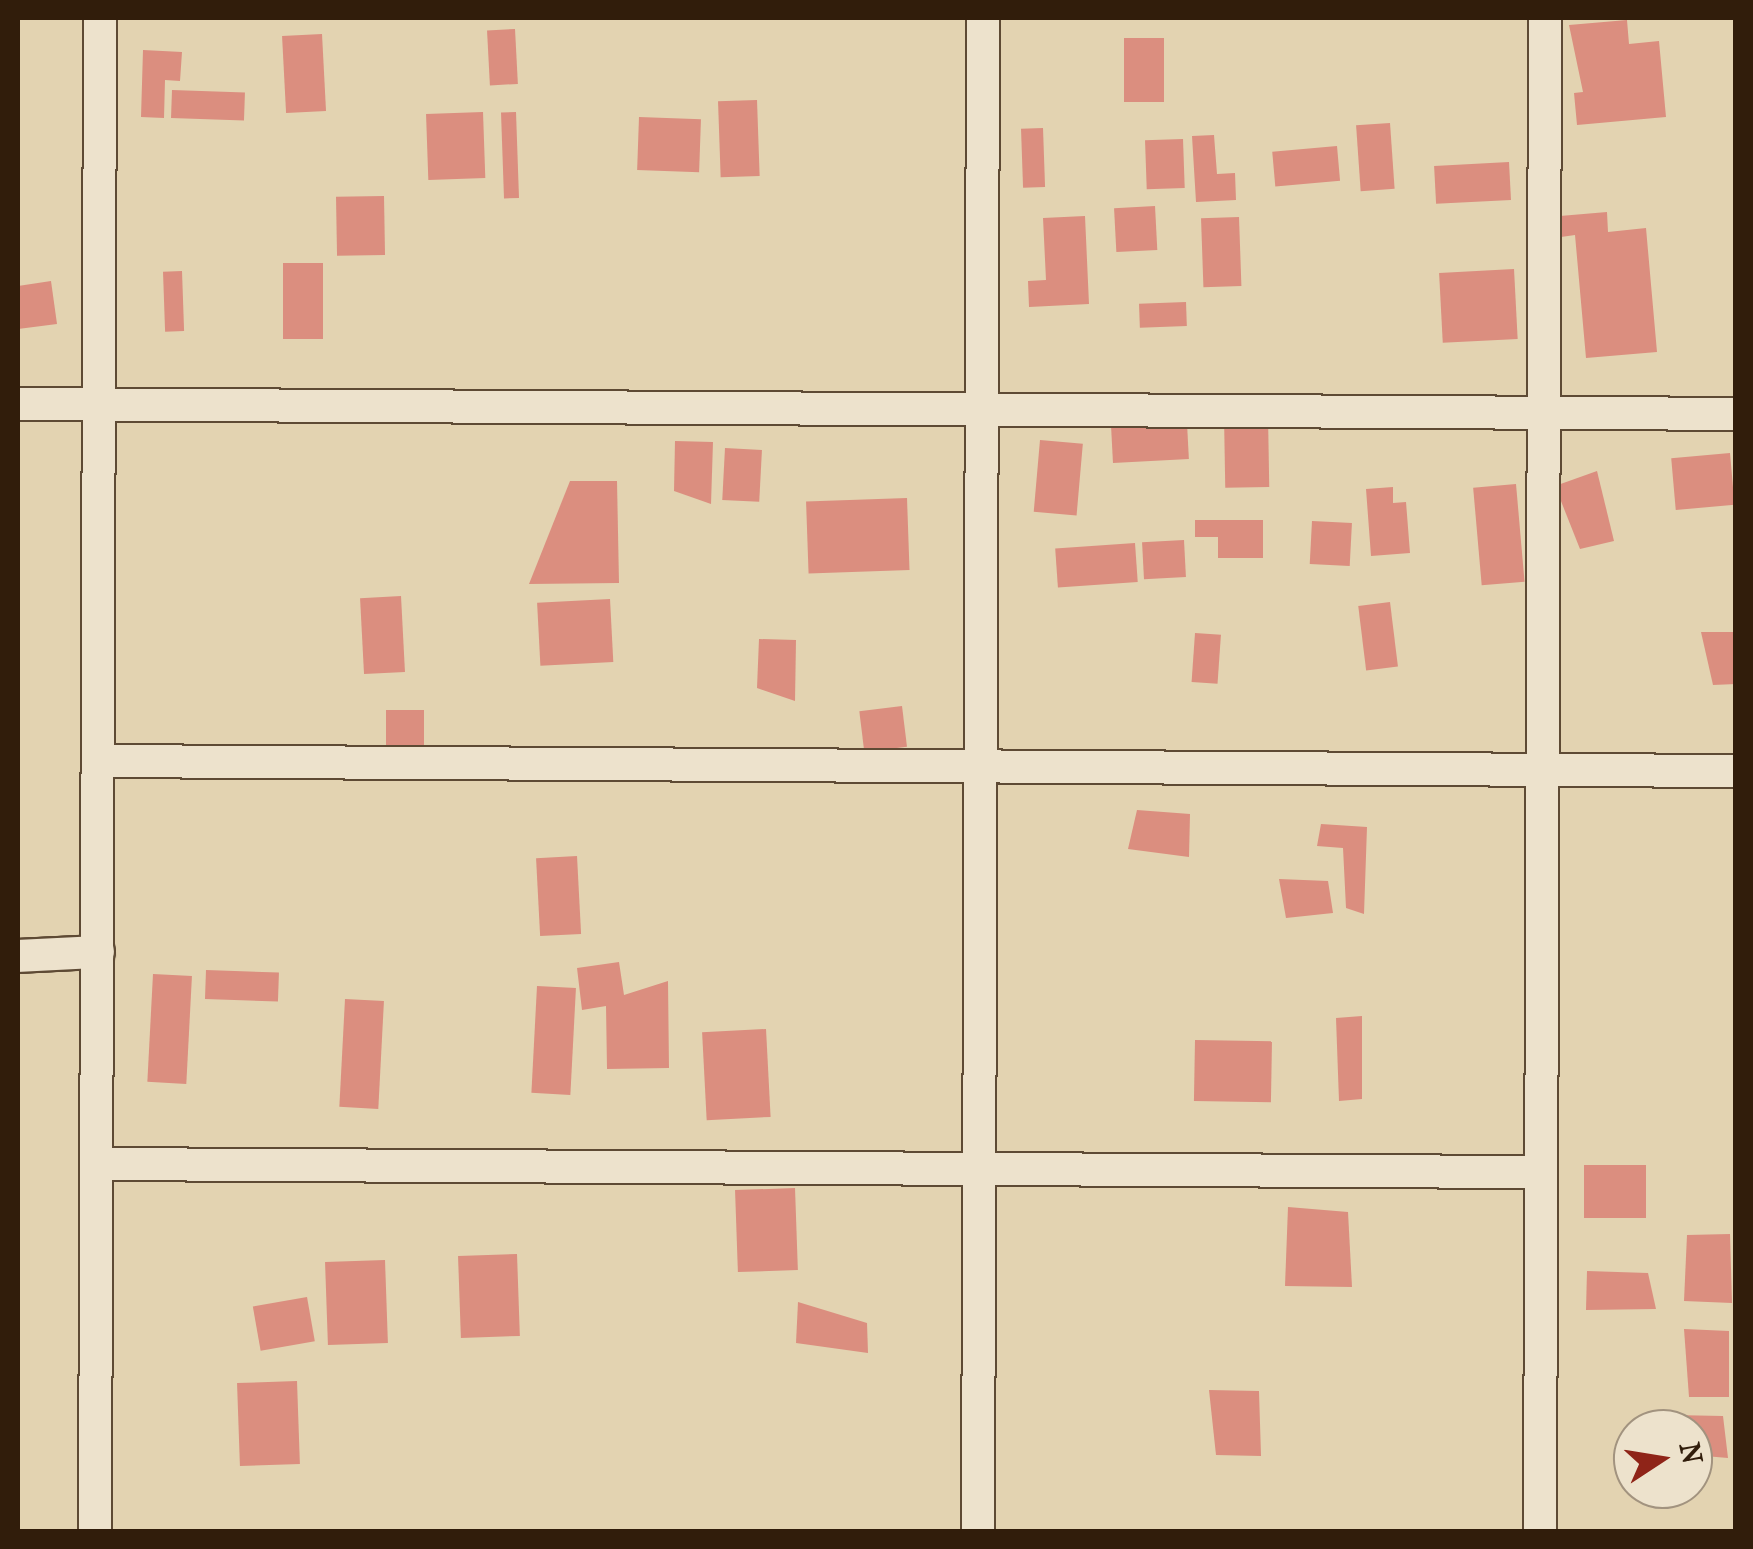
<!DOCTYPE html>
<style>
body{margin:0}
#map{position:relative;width:1753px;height:1549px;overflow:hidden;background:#e3d3b1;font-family:"IM FELL French Canon",serif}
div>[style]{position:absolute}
.building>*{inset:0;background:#db8e7f;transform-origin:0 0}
.roads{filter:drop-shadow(2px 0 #5e4a34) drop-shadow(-2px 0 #5e4a34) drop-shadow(0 2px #5e4a34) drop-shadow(0 -2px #5e4a34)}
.minor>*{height:32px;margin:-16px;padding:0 16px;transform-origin:16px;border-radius:16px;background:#ede2cc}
span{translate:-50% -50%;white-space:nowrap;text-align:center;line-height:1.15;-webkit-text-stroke:9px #ede2cc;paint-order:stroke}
.frame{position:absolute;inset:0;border:20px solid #311d0b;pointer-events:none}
.north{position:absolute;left:1613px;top:1409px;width:100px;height:100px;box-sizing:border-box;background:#ede2cc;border:2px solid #a2937f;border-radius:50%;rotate:78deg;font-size:28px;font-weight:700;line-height:40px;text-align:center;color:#311d0b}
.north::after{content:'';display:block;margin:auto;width:35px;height:45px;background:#8f2418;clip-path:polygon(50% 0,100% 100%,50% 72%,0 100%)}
</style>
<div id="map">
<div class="building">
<i style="clip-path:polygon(1627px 20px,1629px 44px,1659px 41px,1666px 117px,1577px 125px,1574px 93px,1583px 92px,1569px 25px)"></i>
<i style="left:515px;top:29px;width:55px;height:28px;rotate:87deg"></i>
<i style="left:322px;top:34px;width:77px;height:40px;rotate:87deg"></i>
<i style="left:1124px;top:38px;width:40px;height:64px"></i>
<i style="clip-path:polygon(143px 50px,182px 52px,180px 81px,165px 80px,164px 118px,141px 117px)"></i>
<i style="left:172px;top:90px;width:73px;height:28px;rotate:2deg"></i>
<i style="left:757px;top:100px;width:76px;height:39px;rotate:88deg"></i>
<i style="left:483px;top:112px;width:66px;height:57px;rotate:88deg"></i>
<i style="left:516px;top:112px;width:86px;height:15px;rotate:88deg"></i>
<i style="left:639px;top:117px;width:62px;height:53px;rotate:2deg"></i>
<i style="left:1390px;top:123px;width:66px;height:34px;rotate:86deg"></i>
<i style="left:1043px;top:128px;width:59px;height:22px;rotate:88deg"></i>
<i style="clip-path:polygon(1214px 135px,1217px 174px,1235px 173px,1236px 200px,1196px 202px,1192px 136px)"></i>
<i style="left:1183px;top:139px;width:49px;height:38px;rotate:88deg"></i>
<i style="left:1337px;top:146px;width:35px;height:65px;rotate:85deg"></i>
<i style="left:1509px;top:162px;width:38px;height:75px;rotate:87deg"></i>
<i style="left:384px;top:196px;width:59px;height:48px;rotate:89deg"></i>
<i style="left:1155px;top:206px;width:44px;height:41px;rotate:87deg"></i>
<i style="clip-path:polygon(1607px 212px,1608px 232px,1646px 228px,1657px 352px,1586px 358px,1575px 235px,1561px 237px,1560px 216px)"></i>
<i style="clip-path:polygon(1085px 216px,1089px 304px,1029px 307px,1028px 281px,1046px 280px,1043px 218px)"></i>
<i style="left:1239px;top:217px;width:69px;height:38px;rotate:88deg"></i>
<i style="left:283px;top:263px;width:40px;height:76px"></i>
<i style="left:1514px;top:269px;width:70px;height:75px;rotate:87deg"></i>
<i style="left:182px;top:271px;width:60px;height:19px;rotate:88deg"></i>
<i style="clip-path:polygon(51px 281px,57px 324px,18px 329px,18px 286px)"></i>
<i style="left:1186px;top:302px;width:24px;height:47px;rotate:88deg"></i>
<i style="left:1268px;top:415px;width:72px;height:44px;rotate:89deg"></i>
<i style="left:1187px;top:423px;width:36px;height:76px;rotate:87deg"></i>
<i style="left:1040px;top:440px;width:43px;height:72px;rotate:5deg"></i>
<i style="clip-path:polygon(675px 441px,713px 442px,711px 504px,674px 491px)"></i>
<i style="left:725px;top:448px;width:37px;height:52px;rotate:3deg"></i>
<i style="left:1730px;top:453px;width:52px;height:59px;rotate:85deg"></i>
<i style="clip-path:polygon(1597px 471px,1614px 541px,1580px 549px,1555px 486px)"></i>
<i style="clip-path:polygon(570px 481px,617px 481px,619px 583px,529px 584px)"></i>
<i style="left:1516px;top:484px;width:98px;height:43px;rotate:85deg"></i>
<i style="clip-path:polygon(1393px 487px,1393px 503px,1406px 502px,1410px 553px,1371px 556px,1366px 489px)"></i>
<i style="left:907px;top:498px;width:72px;height:101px;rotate:88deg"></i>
<i style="clip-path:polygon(1195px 520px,1263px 520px,1263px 558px,1218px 558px,1218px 537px,1195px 537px)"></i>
<i style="left:1312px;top:521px;width:40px;height:43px;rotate:3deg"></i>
<i style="left:1184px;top:540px;width:37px;height:42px;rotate:87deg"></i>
<i style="left:1135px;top:543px;width:39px;height:80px;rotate:86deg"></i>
<i style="left:401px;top:596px;width:76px;height:41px;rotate:87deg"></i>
<i style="left:610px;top:599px;width:63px;height:73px;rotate:87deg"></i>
<i style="left:1390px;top:602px;width:65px;height:32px;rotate:83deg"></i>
<i style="clip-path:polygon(1701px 632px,1736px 632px,1736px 684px,1713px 685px)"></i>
<i style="left:1195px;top:633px;width:26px;height:49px;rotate:4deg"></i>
<i style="clip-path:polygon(759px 639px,796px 640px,795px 701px,757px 688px)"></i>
<i style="left:902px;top:706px;width:41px;height:43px;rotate:83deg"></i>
<i style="left:424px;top:710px;width:42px;height:38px;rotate:90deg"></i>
<i style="clip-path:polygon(1137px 810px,1190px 814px,1189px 857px,1128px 849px)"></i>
<i style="clip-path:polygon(1321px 824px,1367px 827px,1364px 914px,1346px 908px,1343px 848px,1317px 846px)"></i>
<i style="left:577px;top:856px;width:78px;height:41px;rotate:87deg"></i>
<i style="clip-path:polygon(1279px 879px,1328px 881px,1333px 913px,1286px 918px)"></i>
<i style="clip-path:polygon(619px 962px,624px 995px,668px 981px,669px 1068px,607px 1069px,606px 1006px,582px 1010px,577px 968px)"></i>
<i style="left:206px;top:970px;width:73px;height:29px;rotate:2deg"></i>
<i style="left:153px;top:974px;width:39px;height:108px;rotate:3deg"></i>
<i style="left:537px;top:986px;width:39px;height:107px;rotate:3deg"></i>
<i style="left:345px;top:999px;width:39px;height:108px;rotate:3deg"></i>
<i style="clip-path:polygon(1362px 1016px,1362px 1099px,1339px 1101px,1336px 1018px)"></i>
<i style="left:766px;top:1029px;width:88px;height:64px;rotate:87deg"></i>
<i style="left:1195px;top:1040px;width:77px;height:61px;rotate:1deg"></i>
<i style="left:1646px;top:1165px;width:53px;height:62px;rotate:90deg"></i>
<i style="left:795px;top:1188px;width:82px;height:60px;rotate:88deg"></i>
<i style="clip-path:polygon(1288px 1207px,1348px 1212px,1352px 1287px,1285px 1286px)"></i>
<i style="clip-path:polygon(1730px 1234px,1732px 1303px,1684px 1301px,1687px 1235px)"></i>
<i style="left:517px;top:1254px;width:82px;height:59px;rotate:88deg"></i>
<i style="left:385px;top:1260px;width:83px;height:60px;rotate:88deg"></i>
<i style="clip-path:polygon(1587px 1271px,1648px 1273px,1656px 1309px,1586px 1310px)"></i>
<i style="left:307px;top:1297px;width:45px;height:55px;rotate:80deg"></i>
<i style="clip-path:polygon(798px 1302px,867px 1323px,868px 1353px,796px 1343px)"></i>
<i style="clip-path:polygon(1684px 1329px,1729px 1331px,1729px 1397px,1689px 1397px)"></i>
<i style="left:297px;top:1381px;width:83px;height:60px;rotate:88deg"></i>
<i style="clip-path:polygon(1209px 1390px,1259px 1391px,1261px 1456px,1216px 1455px)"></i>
<i style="clip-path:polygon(1673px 1415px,1723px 1416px,1728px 1458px,1693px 1455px,1693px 1429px,1673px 1429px)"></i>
</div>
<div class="roads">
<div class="minor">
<i style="left:18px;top:404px;width:1718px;rotate:0.33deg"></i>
<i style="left:98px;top:761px;width:1638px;rotate:0.35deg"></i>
<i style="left:18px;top:956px;width:80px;rotate:-2.9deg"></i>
<i style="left:96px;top:1164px;width:1445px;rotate:0.32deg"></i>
<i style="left:95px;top:1532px;width:1514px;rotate:-89.81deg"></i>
<i style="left:978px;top:1532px;width:1514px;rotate:-89.81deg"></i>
<i style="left:1540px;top:1532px;width:1514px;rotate:-89.81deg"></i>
</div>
</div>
<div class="frame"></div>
<div class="north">N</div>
</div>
